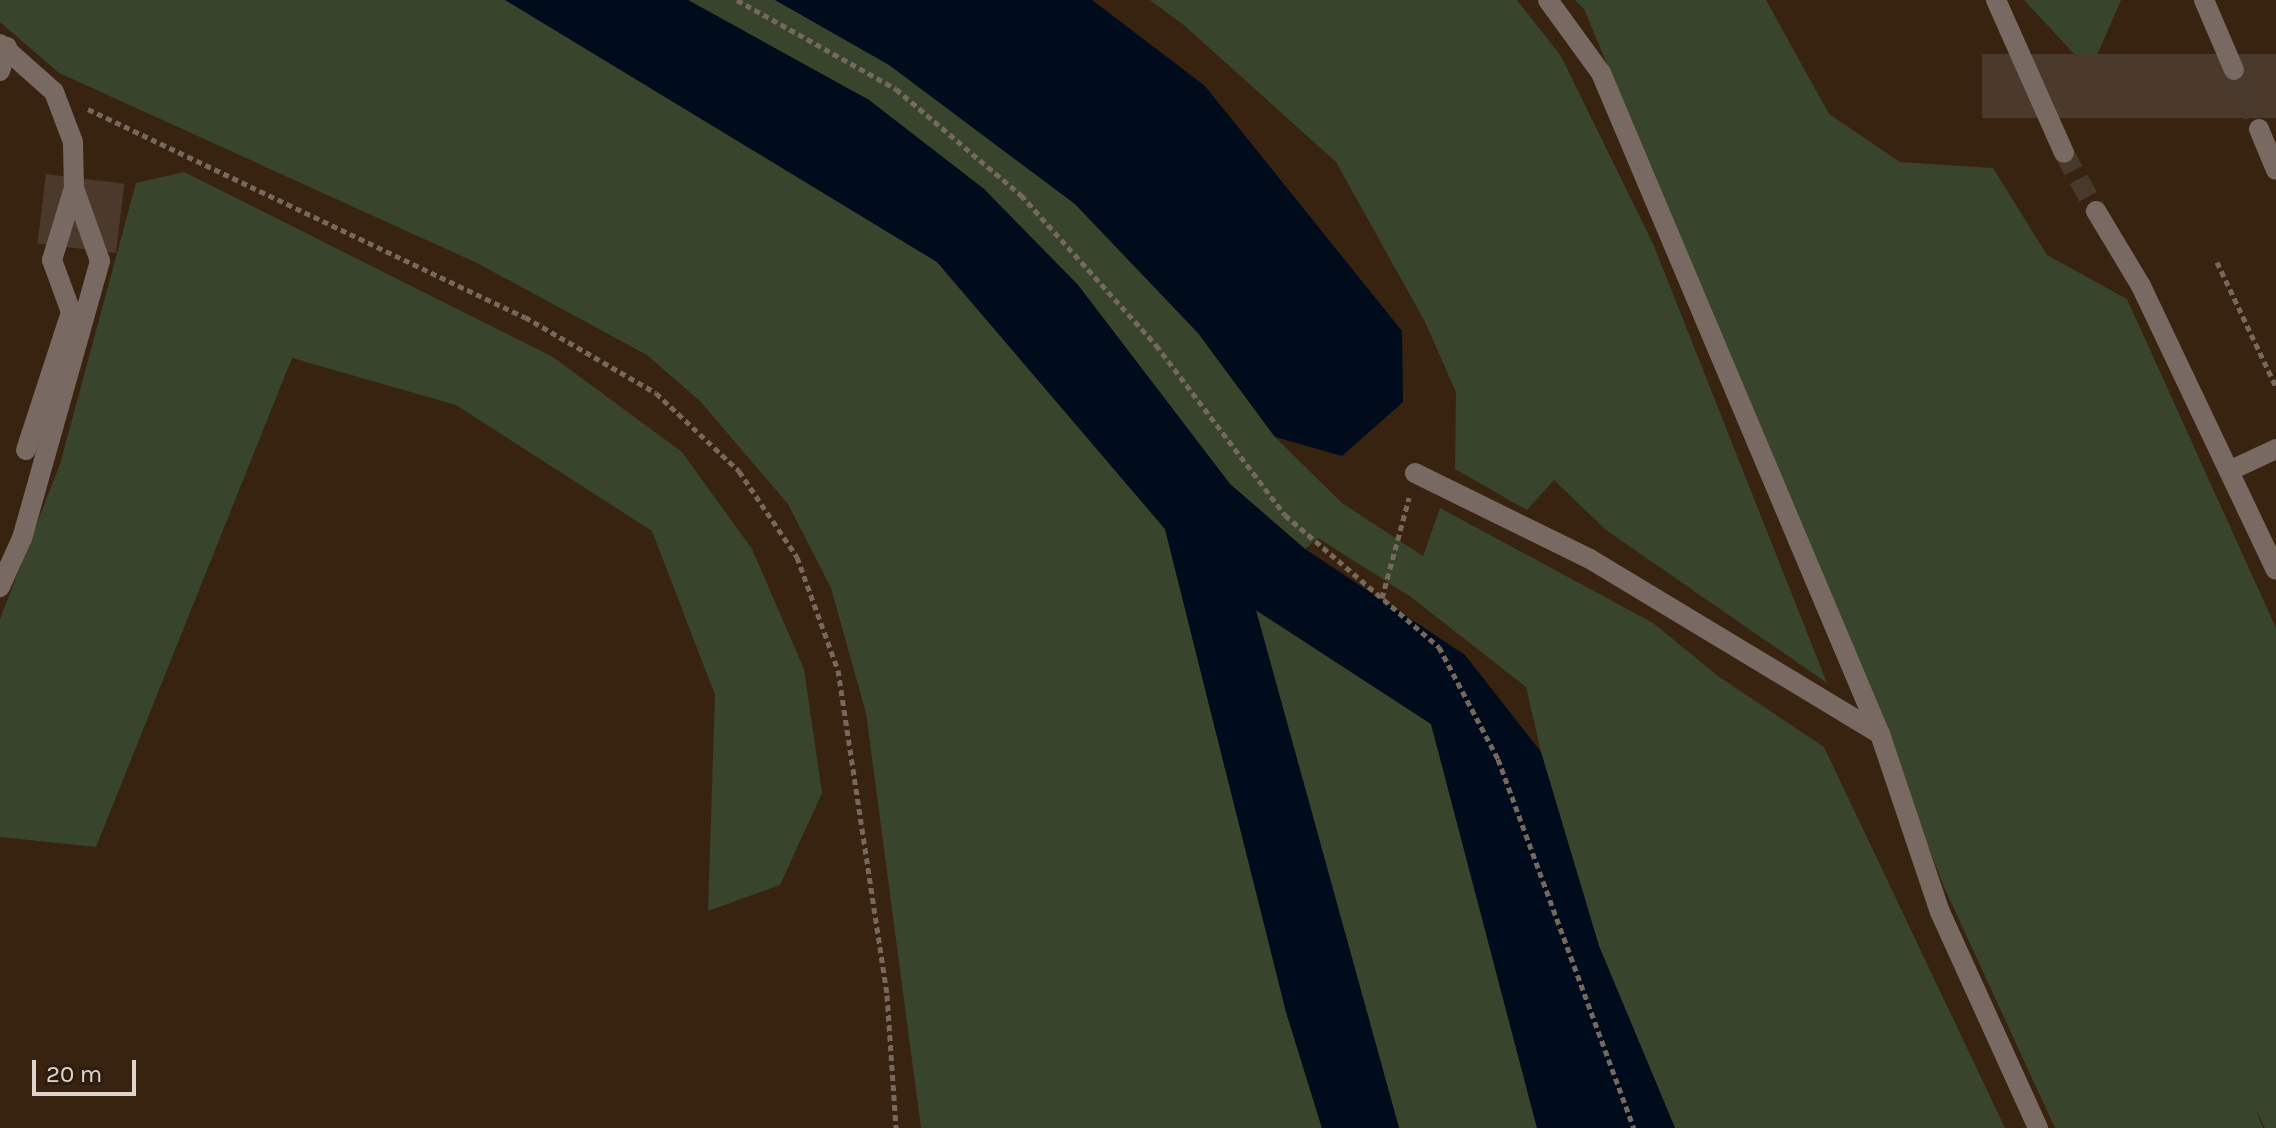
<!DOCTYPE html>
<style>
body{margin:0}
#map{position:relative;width:2276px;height:1128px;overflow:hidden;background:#2d1d10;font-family:Karla,sans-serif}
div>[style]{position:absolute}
.built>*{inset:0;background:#382310;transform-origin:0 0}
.green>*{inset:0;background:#39442c}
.water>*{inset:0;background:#000b1c}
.building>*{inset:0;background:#4b3a2b;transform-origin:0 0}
.minor-tunnel>*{height:20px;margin-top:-10px;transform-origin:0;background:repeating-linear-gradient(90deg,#48392c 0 20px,transparent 0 30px)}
.path>*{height:5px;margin-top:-2.5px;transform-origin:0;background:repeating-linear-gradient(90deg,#76685c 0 6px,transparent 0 10px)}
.minor>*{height:20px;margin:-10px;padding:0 10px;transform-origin:10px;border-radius:10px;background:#786a62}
span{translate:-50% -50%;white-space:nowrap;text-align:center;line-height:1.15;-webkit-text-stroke:7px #2d1d10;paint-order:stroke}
.scale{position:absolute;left:32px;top:1060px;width:104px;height:36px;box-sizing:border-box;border:4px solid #e0d5cc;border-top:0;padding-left:10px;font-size:24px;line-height:28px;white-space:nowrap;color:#e0d5cc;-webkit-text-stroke:6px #2d1d10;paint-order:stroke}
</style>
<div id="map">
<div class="built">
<i style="left:0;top:0;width:2276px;height:1128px"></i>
</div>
<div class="green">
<i style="clip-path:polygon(0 0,505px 0,937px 262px,1165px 529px,1286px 1012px,1322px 1128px,921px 1128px,866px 713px,831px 588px,788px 504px,700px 401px,647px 355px,477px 263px,59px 73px,0 22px)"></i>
<i style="clip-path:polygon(688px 0,775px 0,889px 64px,1075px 204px,1198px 333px,1275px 437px,1342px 503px,1423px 556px,1440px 508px,1653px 623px,1718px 676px,1824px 747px,2005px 1128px,1675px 1128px,1599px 946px,1541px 752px,1526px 687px,1411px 597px,1318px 538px,1305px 549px,1230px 484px,1078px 285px,984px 189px,869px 100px)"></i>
<i style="clip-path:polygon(1150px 0,1517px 0,1561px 56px,1654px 246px,1827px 683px,1606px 530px,1554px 480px,1527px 510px,1455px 469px,1456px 392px,1424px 320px,1336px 162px,1185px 26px)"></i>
<i style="clip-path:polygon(1575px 0,1766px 0,1829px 114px,1900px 162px,1993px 168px,2047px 255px,2127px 299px,2276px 628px,2276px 1128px,2265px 1128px,2255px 1108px,2263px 1128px,2055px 1128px,1944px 887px,1871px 695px,1584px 9px)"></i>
<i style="clip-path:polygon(2024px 0,2121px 0,2090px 71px)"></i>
<i style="clip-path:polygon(184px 172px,553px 357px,682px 452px,752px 549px,804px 669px,822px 793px,780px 885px,708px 911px,715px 695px,652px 531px,456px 405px,292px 358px,96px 847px,0 837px,0 619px,60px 464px,136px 183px)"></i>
<i style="clip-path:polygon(1255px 610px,1431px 724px,1537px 1128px,1399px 1128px)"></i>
</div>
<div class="water">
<i style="clip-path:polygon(505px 0,688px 0,869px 100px,984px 189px,1078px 285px,1230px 484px,1305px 549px,1465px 655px,1541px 752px,1599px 946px,1675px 1128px,1537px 1128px,1431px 724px,1256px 610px,1399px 1128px,1322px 1128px,1286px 1012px,1165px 529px,937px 262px)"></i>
<i style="clip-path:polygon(775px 0,1092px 0,1205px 86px,1402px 331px,1403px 402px,1342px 456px,1275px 437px,1198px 333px,1075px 204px,889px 65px)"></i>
</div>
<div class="building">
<i style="left:2276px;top:54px;width:64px;height:294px;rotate:90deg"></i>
<i style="left:46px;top:174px;width:79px;height:70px;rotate:7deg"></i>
</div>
<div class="minor-tunnel">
<i style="left:2234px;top:70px;width:64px;rotate:67deg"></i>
<i style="left:2064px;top:153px;width:66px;rotate:61.1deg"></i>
</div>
<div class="path">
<i style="left:737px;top:0;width:182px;rotate:29.2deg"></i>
<i style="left:896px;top:89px;width:164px;rotate:40.3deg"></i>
<i style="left:1021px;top:195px;width:202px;rotate:48deg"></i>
<i style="left:1156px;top:345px;width:213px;rotate:52.8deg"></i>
<i style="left:1285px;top:515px;width:203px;rotate:40.6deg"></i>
<i style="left:1439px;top:647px;width:127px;rotate:62.2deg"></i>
<i style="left:1498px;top:759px;width:393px;rotate:69.8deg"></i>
<i style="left:88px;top:109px;width:484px;rotate:25.5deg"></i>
<i style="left:525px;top:317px;width:151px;rotate:30.1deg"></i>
<i style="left:656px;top:393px;width:114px;rotate:43.2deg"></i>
<i style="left:739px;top:471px;width:104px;rotate:56deg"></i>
<i style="left:797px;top:557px;width:120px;rotate:70.1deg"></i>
<i style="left:838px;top:670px;width:329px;rotate:81.4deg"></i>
<i style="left:887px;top:995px;width:133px;rotate:86.1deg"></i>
<i style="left:2217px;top:262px;width:138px;rotate:64.7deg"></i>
<i style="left:1382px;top:598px;width:104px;rotate:-74.9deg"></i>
</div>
<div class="minor">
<i style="left:1548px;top:0;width:90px;rotate:54deg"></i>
<i style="left:1601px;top:73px;width:717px;rotate:67.12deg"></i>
<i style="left:1880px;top:734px;width:188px;rotate:71.4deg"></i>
<i style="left:1940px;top:912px;width:237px;rotate:65.6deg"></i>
<i style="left:1996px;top:0;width:167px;rotate:66deg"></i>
<i style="left:2204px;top:0;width:76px;rotate:66.8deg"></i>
<i style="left:0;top:44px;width:72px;rotate:41.6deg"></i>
<i style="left:54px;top:92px;width:53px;rotate:69.2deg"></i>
<i style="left:73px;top:142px;width:46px;rotate:88.8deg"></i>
<i style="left:74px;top:188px;width:77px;rotate:70.4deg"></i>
<i style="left:100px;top:261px;width:288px;rotate:105.7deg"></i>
<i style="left:22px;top:538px;width:54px;rotate:114.2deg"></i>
<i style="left:0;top:71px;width:25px;rotate:-74deg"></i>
<i style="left:2259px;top:129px;width:44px;rotate:67.5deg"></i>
<i style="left:2096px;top:211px;width:87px;rotate:59deg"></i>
<i style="left:2141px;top:286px;width:314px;rotate:64.6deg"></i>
<i style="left:26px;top:450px;width:145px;rotate:-71.9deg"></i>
<i style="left:71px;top:312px;width:55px;rotate:-110.1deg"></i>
<i style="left:52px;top:260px;width:75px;rotate:-73deg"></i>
<i style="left:2229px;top:471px;width:52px;rotate:-25.1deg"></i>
<i style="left:1415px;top:473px;width:195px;rotate:26.2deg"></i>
<i style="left:1590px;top:559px;width:339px;rotate:31.1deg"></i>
</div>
<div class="scale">20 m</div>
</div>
